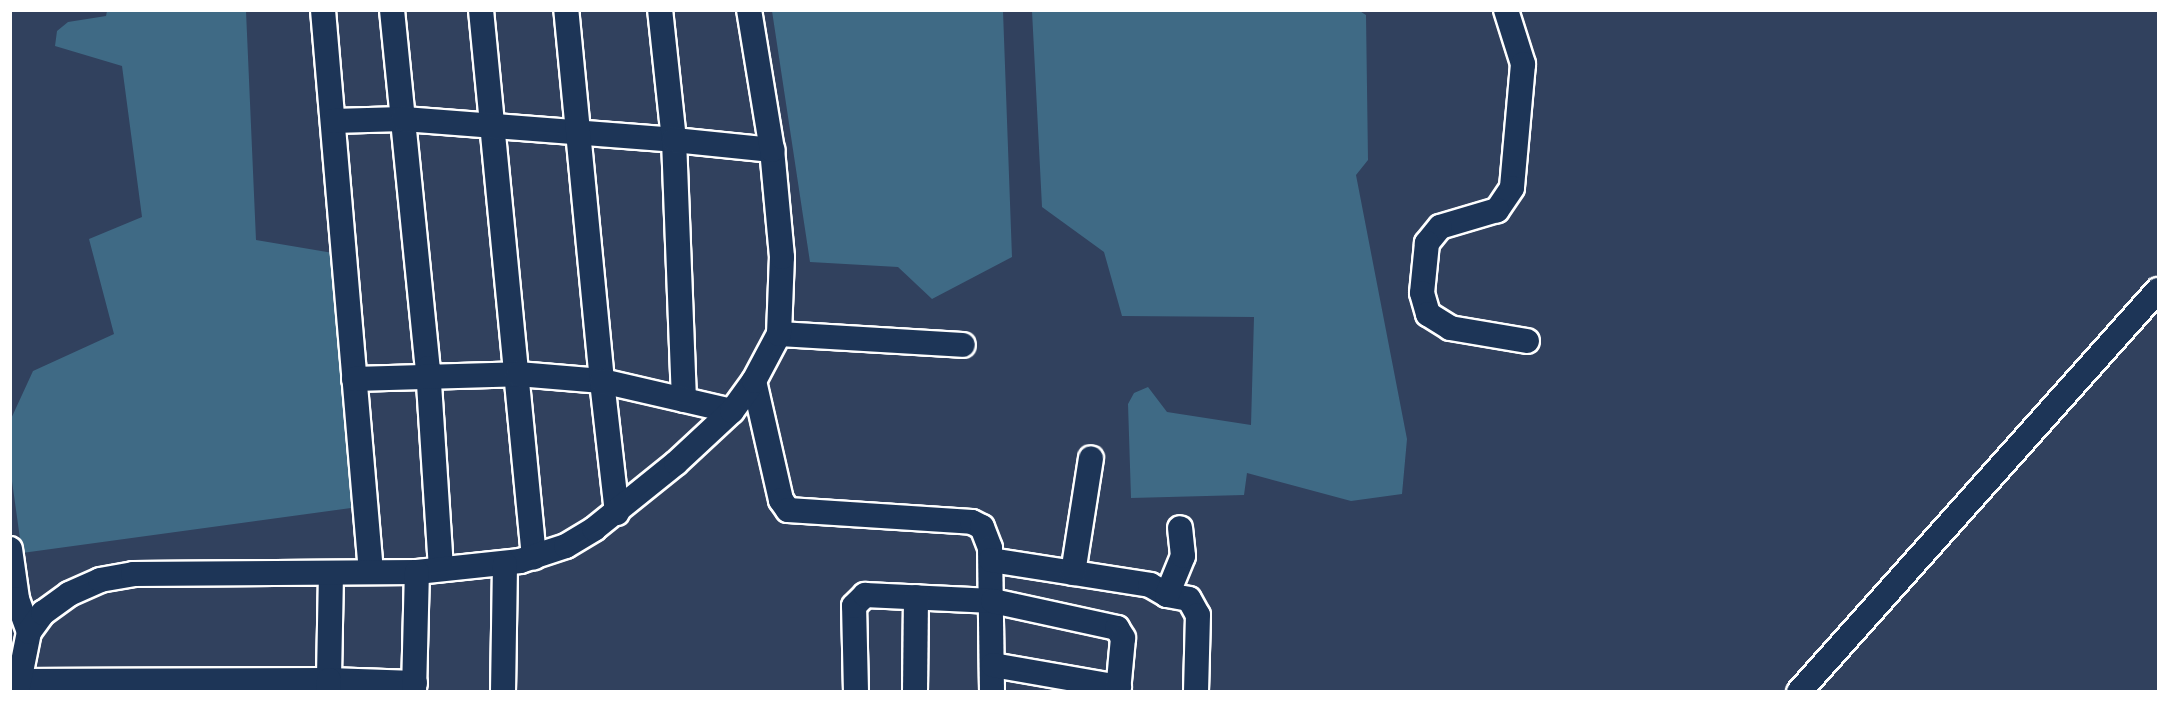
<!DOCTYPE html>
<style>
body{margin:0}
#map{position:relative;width:2169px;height:702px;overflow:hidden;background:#31415e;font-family:Caveat,sans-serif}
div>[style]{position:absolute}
.water>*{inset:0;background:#3f6a85}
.roads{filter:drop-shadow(2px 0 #fff) drop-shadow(-2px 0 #fff) drop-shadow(0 2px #fff) drop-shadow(0 -2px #fff)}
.minor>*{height:24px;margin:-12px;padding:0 12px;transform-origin:12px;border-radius:12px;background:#1d3557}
span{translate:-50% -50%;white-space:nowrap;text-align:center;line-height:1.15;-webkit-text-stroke:4.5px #1d3557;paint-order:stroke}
.frame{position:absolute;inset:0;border:12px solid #fff;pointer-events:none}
</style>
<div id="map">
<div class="water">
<i style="clip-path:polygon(1358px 10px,1366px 15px,1368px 160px,1356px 175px,1407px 439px,1402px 494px,1351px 501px,1247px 473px,1244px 495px,1131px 498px,1128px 404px,1134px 393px,1148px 387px,1167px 412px,1251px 425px,1254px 317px,1122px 316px,1104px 252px,1042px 207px,1032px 11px)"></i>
<i style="clip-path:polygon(107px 11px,246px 11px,256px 240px,333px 253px,351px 508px,22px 553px,11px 474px,10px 421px,33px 371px,114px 334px,89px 239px,142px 217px,122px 66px,55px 46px,57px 31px,68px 22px,106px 16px)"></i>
<i style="clip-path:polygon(772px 11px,1003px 11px,1012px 257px,932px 299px,898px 267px,810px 262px)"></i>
</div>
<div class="roads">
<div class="minor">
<i style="left:323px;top:10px;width:564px;rotate:85.12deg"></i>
<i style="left:392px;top:10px;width:360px;rotate:84.3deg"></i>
<i style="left:428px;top:368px;width:201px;rotate:86.3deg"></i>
<i style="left:481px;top:10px;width:550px;rotate:84.47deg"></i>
<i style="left:1506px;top:10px;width:57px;rotate:72.5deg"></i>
<i style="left:1523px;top:64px;width:124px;rotate:95.1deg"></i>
<i style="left:1512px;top:188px;width:27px;rotate:124deg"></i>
<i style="left:1497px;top:210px;width:59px;rotate:163.4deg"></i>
<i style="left:1440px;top:227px;width:21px;rotate:129deg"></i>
<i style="left:1427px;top:243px;width:50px;rotate:95.7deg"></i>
<i style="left:1422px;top:293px;width:22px;rotate:74deg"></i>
<i style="left:1428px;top:314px;width:26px;rotate:32deg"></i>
<i style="left:1450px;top:328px;width:78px;rotate:9.6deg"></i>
<i style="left:333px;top:121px;width:70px;rotate:-1.6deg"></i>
<i style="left:403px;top:119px;width:272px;rotate:4.4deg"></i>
<i style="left:674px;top:140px;width:131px;rotate:-96.1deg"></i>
<i style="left:779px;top:334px;width:184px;rotate:3.4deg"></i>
<i style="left:354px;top:379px;width:164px;rotate:-1.7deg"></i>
<i style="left:518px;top:374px;width:84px;rotate:4.8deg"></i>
<i style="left:602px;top:381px;width:373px;rotate:-95.5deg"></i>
<i style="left:754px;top:381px;width:122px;rotate:77.2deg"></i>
<i style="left:781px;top:500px;width:12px;rotate:55deg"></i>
<i style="left:788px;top:510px;width:184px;rotate:3.7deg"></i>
<i style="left:972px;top:522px;width:11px;rotate:27deg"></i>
<i style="left:982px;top:527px;width:22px;rotate:69deg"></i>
<i style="left:990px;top:548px;width:144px;rotate:89.2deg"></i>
<i style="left:684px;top:400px;width:260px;rotate:-92.2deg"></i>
<i style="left:674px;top:140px;width:99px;rotate:5.8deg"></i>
<i style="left:617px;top:513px;width:133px;rotate:-96.5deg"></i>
<i style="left:602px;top:381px;width:133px;rotate:13deg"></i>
<i style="left:10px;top:549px;width:50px;rotate:82deg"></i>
<i style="left:17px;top:599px;width:35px;rotate:70deg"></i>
<i style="left:991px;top:560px;width:161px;rotate:8.9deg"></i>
<i style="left:1150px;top:585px;width:20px;rotate:30deg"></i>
<i style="left:1167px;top:595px;width:22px;rotate:10deg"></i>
<i style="left:1189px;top:599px;width:18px;rotate:61deg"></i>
<i style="left:1198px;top:615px;width:77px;rotate:91.5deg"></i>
<i style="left:331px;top:573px;width:107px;rotate:91.1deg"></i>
<i style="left:329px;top:680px;width:86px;rotate:2deg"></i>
<i style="left:1073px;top:573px;width:116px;rotate:-81.1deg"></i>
<i style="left:1167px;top:595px;width:42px;rotate:-67.7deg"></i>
<i style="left:1183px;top:556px;width:28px;rotate:-96deg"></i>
<i style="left:993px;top:665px;width:128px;rotate:9.9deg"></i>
<i style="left:18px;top:681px;width:311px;rotate:-0.2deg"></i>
<i style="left:329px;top:680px;width:12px;rotate:95deg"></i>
<i style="left:17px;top:692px;width:61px;rotate:-78.7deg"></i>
<i style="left:29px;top:632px;width:24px;rotate:-54deg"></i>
<i style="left:43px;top:613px;width:32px;rotate:-36deg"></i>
<i style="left:69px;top:594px;width:34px;rotate:-24deg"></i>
<i style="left:100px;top:580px;width:34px;rotate:-10deg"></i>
<i style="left:133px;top:574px;width:284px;rotate:-0.4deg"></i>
<i style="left:417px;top:572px;width:104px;rotate:-6.1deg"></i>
<i style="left:520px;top:561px;width:48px;rotate:-18.1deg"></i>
<i style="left:566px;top:546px;width:33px;rotate:-31deg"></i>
<i style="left:594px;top:529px;width:105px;rotate:-38.8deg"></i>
<i style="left:676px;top:463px;width:76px;rotate:-42.9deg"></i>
<i style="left:732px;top:411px;width:37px;rotate:-54deg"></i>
<i style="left:754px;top:381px;width:53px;rotate:-62deg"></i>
<i style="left:779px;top:334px;width:77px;rotate:-87.8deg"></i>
<i style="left:782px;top:257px;width:107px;rotate:-95.3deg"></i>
<i style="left:772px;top:150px;width:142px;rotate:-99.3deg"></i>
<i style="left:414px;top:692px;width:120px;rotate:-88.6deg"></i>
<i style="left:503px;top:692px;width:128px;rotate:-89.1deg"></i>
<i style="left:856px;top:692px;width:86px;rotate:-91.3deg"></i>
<i style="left:854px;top:606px;width:16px;rotate:-45deg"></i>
<i style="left:865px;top:595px;width:128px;rotate:2.7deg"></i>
<i style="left:993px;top:601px;width:127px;rotate:12.3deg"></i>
<i style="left:1117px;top:628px;width:12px;rotate:59deg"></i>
<i style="left:1123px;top:638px;width:54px;rotate:95.3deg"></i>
<i style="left:915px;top:692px;width:95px;rotate:-89.4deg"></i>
<i style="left:1799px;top:692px;width:539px;rotate:-48.23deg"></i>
</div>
</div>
<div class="frame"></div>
</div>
